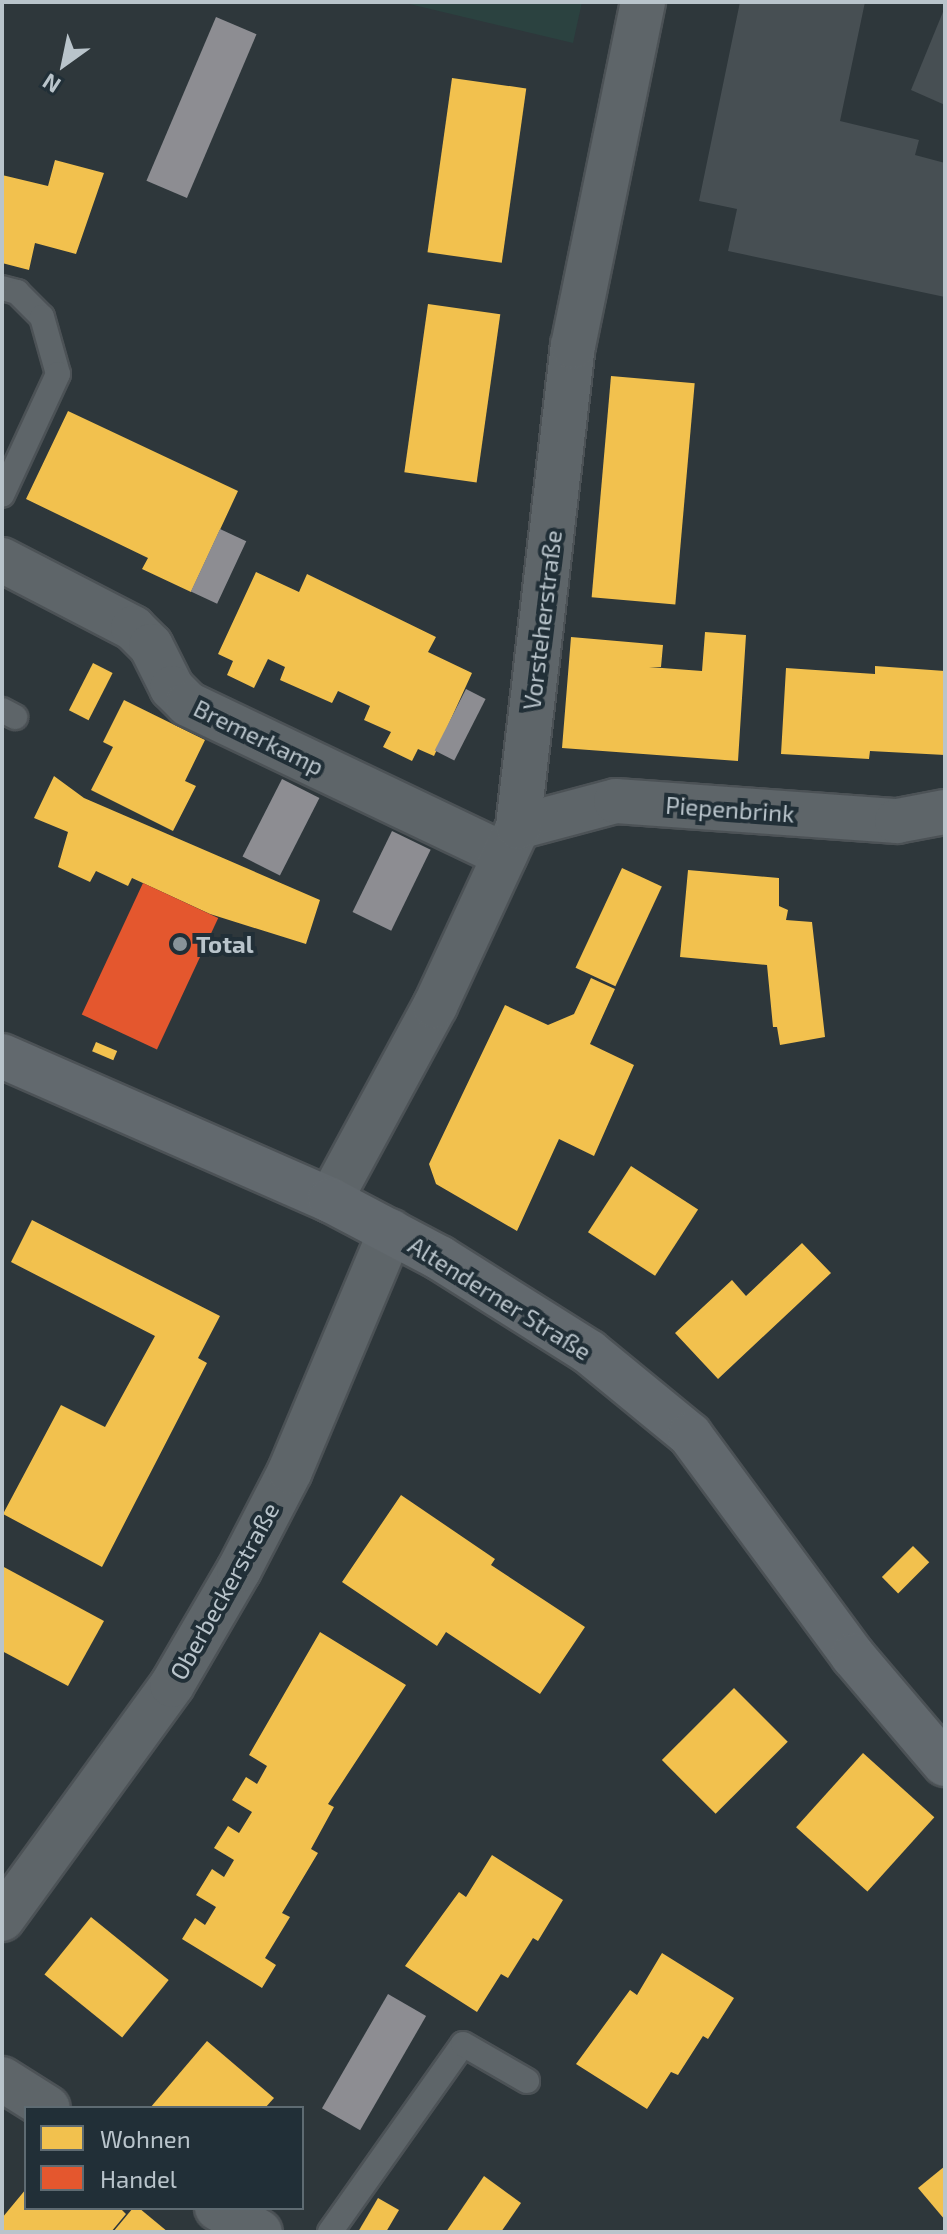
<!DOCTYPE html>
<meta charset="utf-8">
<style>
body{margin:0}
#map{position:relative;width:947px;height:2234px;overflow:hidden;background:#2e373b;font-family:"Exo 2",sans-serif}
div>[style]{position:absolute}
.green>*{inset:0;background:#2b4240}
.homes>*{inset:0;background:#f2c14e;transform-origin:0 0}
.shops>*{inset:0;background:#e4572e;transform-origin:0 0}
.industry>*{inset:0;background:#8d8d92;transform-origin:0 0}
.building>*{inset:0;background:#474f53}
.roads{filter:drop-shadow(2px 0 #4c5256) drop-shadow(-2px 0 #4c5256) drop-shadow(0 2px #4c5256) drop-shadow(0 -2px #4c5256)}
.lane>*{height:24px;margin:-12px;padding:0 12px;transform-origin:12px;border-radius:12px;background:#5e6569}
.street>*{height:44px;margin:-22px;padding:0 22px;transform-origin:22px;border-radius:22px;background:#5e6569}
.secondary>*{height:44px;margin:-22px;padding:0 22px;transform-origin:22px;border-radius:22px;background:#62696e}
.dots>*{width:22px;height:22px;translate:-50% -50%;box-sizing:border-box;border:4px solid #212f37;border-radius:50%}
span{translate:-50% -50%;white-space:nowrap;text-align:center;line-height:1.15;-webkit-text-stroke:8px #212f37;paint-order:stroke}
.street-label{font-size:24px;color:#b9c4cb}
.poi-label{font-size:24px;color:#b9c4cb;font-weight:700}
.left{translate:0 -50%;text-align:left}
.frame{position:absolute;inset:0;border:4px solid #b9c4cb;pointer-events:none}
.legend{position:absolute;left:24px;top:2106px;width:280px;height:104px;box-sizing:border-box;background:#212f37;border:2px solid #5e6b72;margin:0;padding:10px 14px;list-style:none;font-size:24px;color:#b9c4cb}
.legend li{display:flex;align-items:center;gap:16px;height:40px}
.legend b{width:40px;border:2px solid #5e6b72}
.north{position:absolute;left:24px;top:24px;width:80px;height:80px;-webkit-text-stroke:6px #212f37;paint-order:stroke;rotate:213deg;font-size:22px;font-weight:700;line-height:32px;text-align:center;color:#b9c4cb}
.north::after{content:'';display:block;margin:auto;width:28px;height:36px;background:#b9c4cb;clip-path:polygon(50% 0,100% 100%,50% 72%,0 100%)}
</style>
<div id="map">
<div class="green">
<i style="clip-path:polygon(401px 2px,582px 2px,573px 43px)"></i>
</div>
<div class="homes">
<i style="left:452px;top:78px;width:75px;height:176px;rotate:8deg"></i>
<i style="clip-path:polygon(55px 160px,104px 173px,76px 254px,35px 243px,29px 270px,2px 263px,2px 175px,48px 186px)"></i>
<i style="left:428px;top:304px;width:73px;height:170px;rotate:8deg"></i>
<i style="left:611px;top:376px;width:84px;height:222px;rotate:5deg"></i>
<i style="clip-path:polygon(68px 411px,238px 491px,191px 592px,142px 569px,148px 558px,26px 499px)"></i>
<i style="clip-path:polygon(256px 572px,299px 592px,307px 574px,436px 637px,428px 652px,472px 673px,434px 756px,418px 749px,412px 761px,383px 747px,391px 732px,364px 720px,370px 706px,338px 691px,332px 703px,280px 680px,285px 667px,268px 659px,254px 688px,227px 675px,233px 661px,218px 654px)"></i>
<i style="clip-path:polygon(705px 632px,746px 635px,738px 761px,562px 748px,571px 637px,663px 645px,661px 667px,649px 667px,702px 671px)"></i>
<i style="left:93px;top:663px;width:22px;height:53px;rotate:27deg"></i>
<i style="clip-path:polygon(875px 666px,945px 671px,945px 755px,870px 751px,869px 759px,781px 754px,786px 668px,875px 674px)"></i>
<i style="clip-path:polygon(124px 700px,205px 740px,185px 781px,196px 786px,173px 831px,91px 790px,113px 747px,103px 742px)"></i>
<i style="clip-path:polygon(54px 776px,84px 798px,320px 900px,306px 944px,210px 914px,132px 878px,128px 886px,96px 871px,90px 882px,58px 867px,68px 832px,34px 818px)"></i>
<i style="left:622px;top:868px;width:44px;height:110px;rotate:25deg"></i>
<i style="clip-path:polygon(688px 870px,779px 878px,779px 906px,788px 910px,786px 920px,812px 922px,825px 1037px,780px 1045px,777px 1027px,773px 1027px,767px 965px,680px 957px)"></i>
<i style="clip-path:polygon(591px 978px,615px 989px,590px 1044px,634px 1065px,594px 1156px,559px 1139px,517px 1231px,436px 1184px,429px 1164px,505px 1005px,548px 1025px,574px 1014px)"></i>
<i style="left:96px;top:1042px;width:23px;height:10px;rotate:23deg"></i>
<i style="left:631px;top:1166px;width:80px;height:79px;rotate:33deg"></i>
<i style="clip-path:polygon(32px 1220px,220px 1316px,198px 1358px,207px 1363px,102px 1567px,3px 1514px,61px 1405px,105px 1427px,155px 1336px,11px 1262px)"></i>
<i style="clip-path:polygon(802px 1243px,831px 1273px,718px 1379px,675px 1333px,732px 1280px,746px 1296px)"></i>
<i style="clip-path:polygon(401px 1495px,495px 1559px,491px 1565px,585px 1627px,540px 1694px,446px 1632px,437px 1646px,342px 1582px)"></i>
<i style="left:913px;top:1546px;width:23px;height:44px;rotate:45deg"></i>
<i style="clip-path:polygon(2px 1566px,104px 1621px,68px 1686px,2px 1651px)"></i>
<i style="clip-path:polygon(320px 1632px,406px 1685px,328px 1804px,334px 1807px,311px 1849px,318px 1853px,282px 1913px,290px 1917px,265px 1958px,276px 1965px,262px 1988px,182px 1939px,195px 1918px,205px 1925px,216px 1907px,196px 1895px,212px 1869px,224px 1877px,234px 1860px,214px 1848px,228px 1826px,239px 1833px,252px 1812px,232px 1800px,246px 1777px,257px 1784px,267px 1766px,249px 1755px)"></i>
<i style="left:734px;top:1688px;width:76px;height:102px;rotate:45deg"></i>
<i style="left:863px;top:1753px;width:96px;height:100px;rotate:42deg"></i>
<i style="clip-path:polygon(492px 1855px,563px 1900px,538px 1941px,533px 1938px,508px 1978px,501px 1974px,477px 2012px,405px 1966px,459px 1892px,466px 1897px)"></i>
<i style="left:91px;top:1917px;width:100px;height:74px;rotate:39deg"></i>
<i style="clip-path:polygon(662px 1953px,734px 1998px,708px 2039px,703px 2036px,678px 2075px,671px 2072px,647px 2109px,576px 2064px,630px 1990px,637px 1995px)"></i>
<i style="clip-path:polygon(207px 2041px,274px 2098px,265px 2108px,150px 2108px)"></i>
<i style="clip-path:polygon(945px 2166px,945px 2220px,918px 2188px)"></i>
<i style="clip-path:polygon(484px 2176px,521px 2203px,501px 2232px,446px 2232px)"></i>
<i style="clip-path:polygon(26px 2189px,26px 2208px,120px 2208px,126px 2214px,111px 2232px,2px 2232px,2px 2218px)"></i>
<i style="clip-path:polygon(378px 2198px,399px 2210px,386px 2232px,358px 2232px)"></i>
<i style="clip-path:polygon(133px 2208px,139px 2208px,168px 2232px,113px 2232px)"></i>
</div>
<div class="shops">
<i style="left:143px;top:883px;width:83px;height:145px;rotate:25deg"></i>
</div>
<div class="industry">
<i style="left:216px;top:17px;width:44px;height:178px;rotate:23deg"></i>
<i style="left:220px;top:529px;width:29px;height:69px;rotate:25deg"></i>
<i style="left:466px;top:689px;width:22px;height:69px;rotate:27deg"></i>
<i style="left:282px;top:779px;width:42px;height:87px;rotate:27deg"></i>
<i style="left:392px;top:831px;width:43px;height:90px;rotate:26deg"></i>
<i style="left:388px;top:1994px;width:44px;height:132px;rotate:30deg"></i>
</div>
<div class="building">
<i style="clip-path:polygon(740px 2px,865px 2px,840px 121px,919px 140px,915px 155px,945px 163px,945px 297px,728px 251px,737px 209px,699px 201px)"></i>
<i style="clip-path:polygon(945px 7px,945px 105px,911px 90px)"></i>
</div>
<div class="roads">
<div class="lane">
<i style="left:2px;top:288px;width:16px;rotate:15deg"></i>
<i style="left:17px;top:292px;width:35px;rotate:45deg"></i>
<i style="left:42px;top:317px;width:59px;rotate:74.3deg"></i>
<i style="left:58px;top:374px;width:133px;rotate:114.8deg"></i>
<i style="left:2px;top:710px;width:15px;rotate:28deg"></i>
<i style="left:330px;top:2232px;width:230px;rotate:-54.7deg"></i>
<i style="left:463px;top:2044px;width:74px;rotate:30deg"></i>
</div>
<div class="street">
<i style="left:2px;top:560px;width:148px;rotate:27.4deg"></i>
<i style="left:133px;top:628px;width:25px;rotate:45deg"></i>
<i style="left:151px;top:646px;width:47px;rotate:63.4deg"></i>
<i style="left:172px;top:688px;width:23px;rotate:45deg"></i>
<i style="left:188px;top:704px;width:351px;rotate:25.5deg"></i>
<i style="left:518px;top:827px;width:101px;rotate:-14.9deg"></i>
<i style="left:616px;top:801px;width:282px;rotate:4.1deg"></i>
<i style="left:897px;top:821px;width:49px;rotate:-10.6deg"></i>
<i style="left:330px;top:1200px;width:221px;rotate:-61.6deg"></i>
<i style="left:435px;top:1006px;width:197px;rotate:-65.1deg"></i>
<i style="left:518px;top:827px;width:484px;rotate:-83.5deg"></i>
<i style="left:573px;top:346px;width:351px;rotate:-78.5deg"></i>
<i style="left:2px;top:1919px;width:289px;rotate:-54deg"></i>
<i style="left:172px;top:1685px;width:133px;rotate:-59.8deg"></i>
<i style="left:239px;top:1570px;width:111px;rotate:-62.7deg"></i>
<i style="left:290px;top:1471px;width:260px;rotate:-67.2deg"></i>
<i style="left:2px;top:2079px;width:54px;rotate:32.2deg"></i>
<i style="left:217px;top:2208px;width:49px;rotate:29.2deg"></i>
</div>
<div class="secondary">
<i style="left:2px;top:1056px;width:358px;rotate:23.7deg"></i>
<i style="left:330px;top:1200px;width:124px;rotate:27.8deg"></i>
<i style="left:440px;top:1258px;width:176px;rotate:32.2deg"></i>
<i style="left:589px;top:1352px;width:131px;rotate:39.4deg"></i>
<i style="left:690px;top:1435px;width:275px;rotate:53.6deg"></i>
<i style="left:853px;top:1656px;width:142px;rotate:49.6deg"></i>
</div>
</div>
<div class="dots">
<i style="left:180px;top:944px;background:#889399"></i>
</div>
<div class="street-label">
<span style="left:542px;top:620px;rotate:-83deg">Vorsteherstraße</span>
<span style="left:259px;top:737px;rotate:26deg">Bremerkamp</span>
<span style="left:730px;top:809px;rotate:4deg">Piepenbrink</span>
<span style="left:500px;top:1298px;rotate:32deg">Altenderner Straße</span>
<span style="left:224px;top:1591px;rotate:-61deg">Oberbeckerstraße</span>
</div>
<div class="poi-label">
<span class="left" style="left:196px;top:944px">Total</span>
</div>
<div class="frame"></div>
<ul class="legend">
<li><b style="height:22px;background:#f2c14e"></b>Wohnen</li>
<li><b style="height:22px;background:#e4572e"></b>Handel</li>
</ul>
<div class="north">N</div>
</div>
